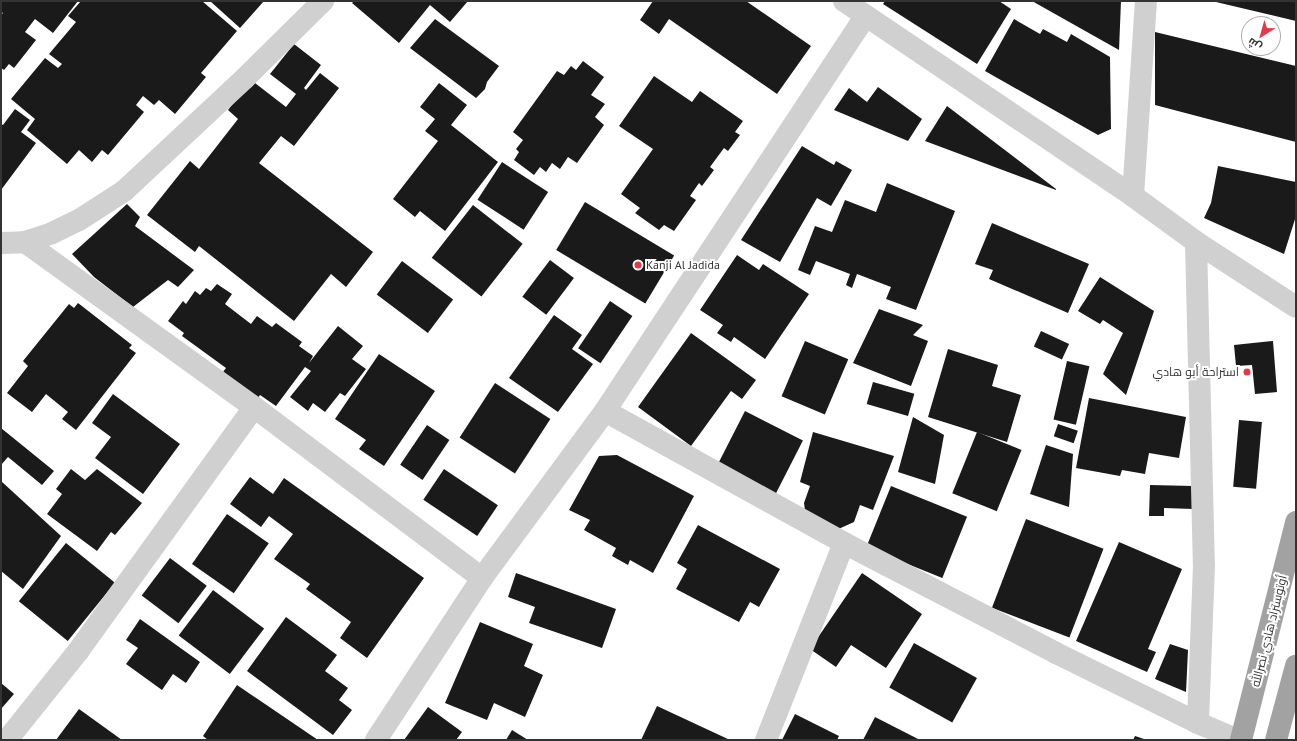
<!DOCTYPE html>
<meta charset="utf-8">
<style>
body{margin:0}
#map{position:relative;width:1297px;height:741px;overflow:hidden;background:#fff;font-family:"PT Sans",Cairo,sans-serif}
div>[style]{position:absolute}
.building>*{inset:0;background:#1a1a1a;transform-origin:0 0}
.minor>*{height:22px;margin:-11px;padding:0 11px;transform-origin:11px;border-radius:11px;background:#d0d0d0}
.tertiary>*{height:22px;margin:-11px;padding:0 11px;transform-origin:11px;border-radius:11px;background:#d0d0d0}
.trunk>*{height:22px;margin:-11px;padding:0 11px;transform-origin:11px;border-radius:11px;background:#a2a2a2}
.dots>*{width:11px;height:11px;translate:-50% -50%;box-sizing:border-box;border:2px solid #fff;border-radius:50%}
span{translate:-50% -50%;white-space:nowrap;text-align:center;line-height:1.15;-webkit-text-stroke:4px #fff;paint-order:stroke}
.poi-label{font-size:12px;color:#333}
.left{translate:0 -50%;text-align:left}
.right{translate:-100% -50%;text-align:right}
.street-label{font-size:12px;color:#333}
.frame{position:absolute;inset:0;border:2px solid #333;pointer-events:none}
.north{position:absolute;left:1241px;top:16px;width:40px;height:40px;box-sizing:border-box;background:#fff;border:1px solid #adadad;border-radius:50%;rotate:217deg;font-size:11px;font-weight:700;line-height:16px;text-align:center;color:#333}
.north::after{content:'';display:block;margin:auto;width:14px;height:18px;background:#e63946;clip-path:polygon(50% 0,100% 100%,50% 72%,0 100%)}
</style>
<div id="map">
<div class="building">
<i style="clip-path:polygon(1px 1px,78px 1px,53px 33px,35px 19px,25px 32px,36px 40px,14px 68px,9px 64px,4px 70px,1px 68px,1px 15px,3px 13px,1px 12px)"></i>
<i style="clip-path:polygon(81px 1px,202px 1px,237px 31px,201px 73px,206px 77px,175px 114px,159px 100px,154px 105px,143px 96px,136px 105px,144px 112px,108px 155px,102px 150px,92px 162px,79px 150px,67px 164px,27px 130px,35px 119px,11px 99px,45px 58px,58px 68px,62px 64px,49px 54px,76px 22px,68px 16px)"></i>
<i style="clip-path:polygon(210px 1px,264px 1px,240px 28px)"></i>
<i style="clip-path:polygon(354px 1px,468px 1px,450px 22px,430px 5px,399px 43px,352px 3px)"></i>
<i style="clip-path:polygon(653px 1px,746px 1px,811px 46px,777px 94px,669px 19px,659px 34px,640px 20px)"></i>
<i style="clip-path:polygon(885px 1px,999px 1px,1011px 9px,977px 64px,883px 4px)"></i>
<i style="clip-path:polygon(1032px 1px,1121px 1px,1119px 50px)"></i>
<i style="clip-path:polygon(1217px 1px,1296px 1px,1296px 21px,1216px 2px)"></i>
<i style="clip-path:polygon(435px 19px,499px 66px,487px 82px,485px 89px,476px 98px,410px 48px)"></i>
<i style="clip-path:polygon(1014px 19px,1040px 34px,1043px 29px,1067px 42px,1071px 34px,1110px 57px,1111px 129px,1098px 135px,985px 71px)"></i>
<i style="clip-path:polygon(1155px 32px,1296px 66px,1296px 142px,1155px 105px)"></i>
<i style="clip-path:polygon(294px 44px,321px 65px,304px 88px,306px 90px,320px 73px,339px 88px,294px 146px,281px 136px,259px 163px,373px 252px,346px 287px,331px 274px,294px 321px,199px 246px,195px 252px,147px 215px,190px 161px,199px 169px,238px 119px,228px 110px,251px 80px,286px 107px,296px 94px,270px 74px)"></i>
<i style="clip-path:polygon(583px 61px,604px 77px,591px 95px,605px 104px,595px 117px,604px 125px,577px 163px,568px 157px,560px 169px,552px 163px,546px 172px,540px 167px,534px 175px,514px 160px,519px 152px,516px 149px,523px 140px,513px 132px,557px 71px,564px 75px,571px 66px,576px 70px)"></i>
<i style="clip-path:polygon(654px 76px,692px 102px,700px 91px,743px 121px,735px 132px,740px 135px,728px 151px,724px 148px,710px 167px,714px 170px,702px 186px,699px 183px,690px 196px,696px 200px,674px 231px,664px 225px,659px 230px,635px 213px,640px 208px,621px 194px,653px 149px,619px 126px)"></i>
<i style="clip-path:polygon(439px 83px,467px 105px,451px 125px,498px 162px,445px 231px,420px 211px,415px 217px,393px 199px,438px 141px,425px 131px,435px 119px,420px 107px)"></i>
<i style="clip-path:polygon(878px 87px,922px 119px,908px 141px,834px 110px,849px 88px,867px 102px)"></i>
<i style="clip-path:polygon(947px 106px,1056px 189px,1056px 190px,925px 141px)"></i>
<i style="clip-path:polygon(15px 109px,30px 120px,21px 132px,36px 143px,1px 190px,1px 124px,3px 125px)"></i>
<i style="clip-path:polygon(802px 146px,834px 165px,836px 161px,852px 170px,831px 206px,817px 198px,780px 262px,741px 240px)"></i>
<i style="left:502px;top:162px;width:55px;height:45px;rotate:33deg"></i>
<i style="clip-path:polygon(1218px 166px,1296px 182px,1296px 216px,1284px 254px,1204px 218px,1211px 203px)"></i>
<i style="clip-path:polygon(887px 183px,955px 211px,916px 310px,886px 299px,891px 287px,857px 274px,852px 288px,846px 285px,850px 274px,816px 261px,810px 275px,798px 270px,815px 226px,832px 232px,845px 200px,876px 212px)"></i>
<i style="left:585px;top:202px;width:104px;height:56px;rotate:31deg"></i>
<i style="clip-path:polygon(127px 204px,140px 217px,135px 226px,194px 270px,178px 287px,168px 280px,133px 307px,94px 277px,72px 254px)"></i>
<i style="left:473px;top:205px;width:63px;height:67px;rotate:38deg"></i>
<i style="clip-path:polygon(992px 223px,1089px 264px,1068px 313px,989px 279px,993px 270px,975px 264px)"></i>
<i style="clip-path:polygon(737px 255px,759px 270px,763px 264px,809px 294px,765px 359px,734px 337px,731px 342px,717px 333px,723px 325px,700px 310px)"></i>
<i style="left:550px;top:260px;width:30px;height:46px;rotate:37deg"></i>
<i style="left:402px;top:261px;width:64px;height:42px;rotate:37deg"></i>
<i style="clip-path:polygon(1100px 277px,1154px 311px,1126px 395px,1103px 374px,1123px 333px,1103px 320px,1100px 324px,1078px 311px)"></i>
<i style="clip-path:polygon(217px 284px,232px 294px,225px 304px,251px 324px,257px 316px,272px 327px,276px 323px,302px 342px,299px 346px,313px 356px,309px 363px,338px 326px,363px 346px,352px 359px,366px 369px,345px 396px,340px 393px,325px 412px,313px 403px,308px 411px,290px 397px,311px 371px,305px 367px,276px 406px,260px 395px,258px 398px,223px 372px,226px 368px,182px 336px,184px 333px,168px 321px,183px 301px,186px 304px,195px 291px,200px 295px,206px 288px,211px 291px)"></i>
<i style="left:610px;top:301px;width:27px;height:57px;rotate:34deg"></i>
<i style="clip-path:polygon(78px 303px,132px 345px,129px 348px,136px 353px,76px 430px,62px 419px,68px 412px,46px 394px,32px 412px,7px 393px,28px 366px,23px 361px,69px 304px,74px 308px)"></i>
<i style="clip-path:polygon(879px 309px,923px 325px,913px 335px,928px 341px,911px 386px,853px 363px)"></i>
<i style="clip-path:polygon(554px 315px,582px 335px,572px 349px,593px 364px,558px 412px,509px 378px)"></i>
<i style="left:1041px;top:331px;width:31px;height:17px;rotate:25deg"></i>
<i style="clip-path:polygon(691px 333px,756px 380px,742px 399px,731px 391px,691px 446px,638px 407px)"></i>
<i style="left:805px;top:341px;width:47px;height:60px;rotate:23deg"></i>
<i style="clip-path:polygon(1273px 341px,1277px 392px,1255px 394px,1252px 365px,1236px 366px,1234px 345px)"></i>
<i style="clip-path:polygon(948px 349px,998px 365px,992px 386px,1021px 395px,1007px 442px,928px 417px)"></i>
<i style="clip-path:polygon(379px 354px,435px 391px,384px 466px,359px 449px,366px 440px,335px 419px)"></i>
<i style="left:1067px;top:361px;width:23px;height:60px;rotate:13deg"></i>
<i style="left:873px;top:382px;width:43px;height:23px;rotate:16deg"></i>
<i style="left:495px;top:383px;width:66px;height:65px;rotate:33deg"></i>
<i style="clip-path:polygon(113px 394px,180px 444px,143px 494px,95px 458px,111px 437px,92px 423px)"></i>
<i style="clip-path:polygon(1089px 398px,1186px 417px,1179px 458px,1149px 453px,1145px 474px,1122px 470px,1120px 476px,1076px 468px)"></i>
<i style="left:745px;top:411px;width:65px;height:61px;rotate:27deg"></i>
<i style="clip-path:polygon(913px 417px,944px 435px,935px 484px,898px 472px)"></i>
<i style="left:1239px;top:420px;width:23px;height:67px;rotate:5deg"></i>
<i style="left:1058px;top:424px;width:21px;height:13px;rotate:19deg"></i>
<i style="left:427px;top:425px;width:27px;height:48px;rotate:34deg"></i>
<i style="clip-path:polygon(1px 428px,54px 471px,42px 485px,8px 457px,1px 465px)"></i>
<i style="clip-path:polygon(813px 432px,894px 456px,873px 510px,860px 505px,854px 522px,834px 531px,806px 518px,804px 503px,810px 486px,800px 482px)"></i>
<i style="left:977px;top:432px;width:48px;height:66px;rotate:22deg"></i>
<i style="clip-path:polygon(1046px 445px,1073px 454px,1069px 507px,1030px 494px)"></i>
<i style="clip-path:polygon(617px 455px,694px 496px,653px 573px,630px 560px,628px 565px,612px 556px,616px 548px,584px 530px,590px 520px,569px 510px,599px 456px)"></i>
<i style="clip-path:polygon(71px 469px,85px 480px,97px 469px,142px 503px,115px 535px,111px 532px,97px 551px,47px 514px,62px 494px,56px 489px)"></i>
<i style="left:444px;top:469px;width:65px;height:37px;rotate:34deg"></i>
<i style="clip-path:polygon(250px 477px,273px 494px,284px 478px,424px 578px,367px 658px,340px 638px,351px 622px,306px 589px,310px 584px,274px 559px,293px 534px,269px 516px,261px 527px,230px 504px)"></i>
<i style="clip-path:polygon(1px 481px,61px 536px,23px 589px,1px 571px)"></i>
<i style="clip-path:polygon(1150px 485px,1193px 486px,1193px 509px,1164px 508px,1164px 516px,1149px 516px)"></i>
<i style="left:891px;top:486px;width:82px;height:66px;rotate:22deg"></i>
<i style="left:227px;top:514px;width:51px;height:61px;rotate:35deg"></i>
<i style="left:1026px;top:519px;width:83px;height:95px;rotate:21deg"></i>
<i style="clip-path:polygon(698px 525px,780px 569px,759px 607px,750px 602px,739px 622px,676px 589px,687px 569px,677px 563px)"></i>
<i style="clip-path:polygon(1119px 542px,1182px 569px,1148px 649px,1156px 652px,1147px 672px,1076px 641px)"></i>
<i style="left:66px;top:543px;width:63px;height:75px;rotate:39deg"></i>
<i style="left:170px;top:558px;width:46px;height:47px;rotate:37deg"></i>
<i style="clip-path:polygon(516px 573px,616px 609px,602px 648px,529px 623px,535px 607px,508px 597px)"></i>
<i style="clip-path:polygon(862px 573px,922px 614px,886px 668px,851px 645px,836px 667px,810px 649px)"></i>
<i style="left:213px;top:590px;width:64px;height:57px;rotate:37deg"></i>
<i style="clip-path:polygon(286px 617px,337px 655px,325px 671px,348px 688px,339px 700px,352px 710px,333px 735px,247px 671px)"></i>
<i style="clip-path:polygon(140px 619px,200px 662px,186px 683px,173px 674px,162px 690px,126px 664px,138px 648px,126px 640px)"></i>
<i style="clip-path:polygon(480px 622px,533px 644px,524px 666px,543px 675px,525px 717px,494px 703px,487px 720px,445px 703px)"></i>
<i style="left:914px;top:643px;width:72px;height:51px;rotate:29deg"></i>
<i style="clip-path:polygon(1170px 644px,1188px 650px,1186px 692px,1155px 679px)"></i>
<i style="clip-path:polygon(1px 683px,14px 694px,1px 709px)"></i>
<i style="clip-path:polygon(237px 685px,318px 740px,208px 740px,203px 736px)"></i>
<i style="clip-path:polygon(657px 706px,730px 740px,641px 740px)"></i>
<i style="clip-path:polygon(428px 707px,462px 732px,456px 740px,404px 740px)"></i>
<i style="clip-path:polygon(79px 709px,122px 740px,56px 740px)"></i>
<i style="clip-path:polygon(795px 714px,839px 736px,837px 740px,782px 740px)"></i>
<i style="clip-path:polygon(875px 717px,920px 740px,863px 740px)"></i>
<i style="clip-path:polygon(512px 730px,528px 740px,506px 740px)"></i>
<i style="clip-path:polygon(1135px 736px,1147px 740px,1133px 740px)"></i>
</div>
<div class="minor">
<i style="left:1133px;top:196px;width:195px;rotate:-86.2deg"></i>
<i style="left:25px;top:242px;width:282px;rotate:35.8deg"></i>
<i style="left:254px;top:407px;width:285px;rotate:36.9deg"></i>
<i style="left:1196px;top:242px;width:323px;rotate:88.6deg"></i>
<i style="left:1204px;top:565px;width:158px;rotate:92.2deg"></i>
<i style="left:1px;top:243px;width:24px;rotate:-2deg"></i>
<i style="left:25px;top:242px;width:28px;rotate:-18deg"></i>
<i style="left:52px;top:233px;width:30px;rotate:-26deg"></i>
<i style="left:79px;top:220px;width:54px;rotate:-32.8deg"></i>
<i style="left:124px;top:191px;width:166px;rotate:-43deg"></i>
<i style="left:245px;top:78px;width:110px;rotate:-44.6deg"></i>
<i style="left:605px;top:411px;width:273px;rotate:28.9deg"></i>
<i style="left:844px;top:543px;width:239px;rotate:27.4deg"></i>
<i style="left:1056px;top:653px;width:158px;rotate:26.2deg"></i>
<i style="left:1198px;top:723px;width:43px;rotate:23deg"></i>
<i style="left:7px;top:740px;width:115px;rotate:-51.3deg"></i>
<i style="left:79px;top:650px;width:299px;rotate:-54.2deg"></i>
<i style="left:376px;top:740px;width:194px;rotate:-56.8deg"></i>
<i style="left:482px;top:578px;width:207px;rotate:-53.6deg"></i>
<i style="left:605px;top:411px;width:472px;rotate:-56.6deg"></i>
<i style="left:766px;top:740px;width:212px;rotate:-68.4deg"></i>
</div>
<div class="tertiary">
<i style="left:844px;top:1px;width:349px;rotate:34deg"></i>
<i style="left:1133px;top:196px;width:78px;rotate:36.1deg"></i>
<i style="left:1196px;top:242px;width:119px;rotate:33deg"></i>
</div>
<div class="trunk">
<i style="left:1241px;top:740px;width:225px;rotate:-75.8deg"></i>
<i style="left:1276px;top:740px;width:77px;rotate:-74.9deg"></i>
</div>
<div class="dots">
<i style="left:638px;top:265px;background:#e63946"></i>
<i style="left:1247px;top:372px;background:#e63946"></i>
</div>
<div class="poi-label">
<span class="left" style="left:646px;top:265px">Kanji Al Jadida</span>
<span class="right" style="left:1239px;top:372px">استراحة أبو هادي</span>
</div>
<div class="street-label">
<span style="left:1269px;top:631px;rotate:-76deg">أوتوستراد هادي نصرالله</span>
</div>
<div class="frame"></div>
<div class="north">ش</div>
</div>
